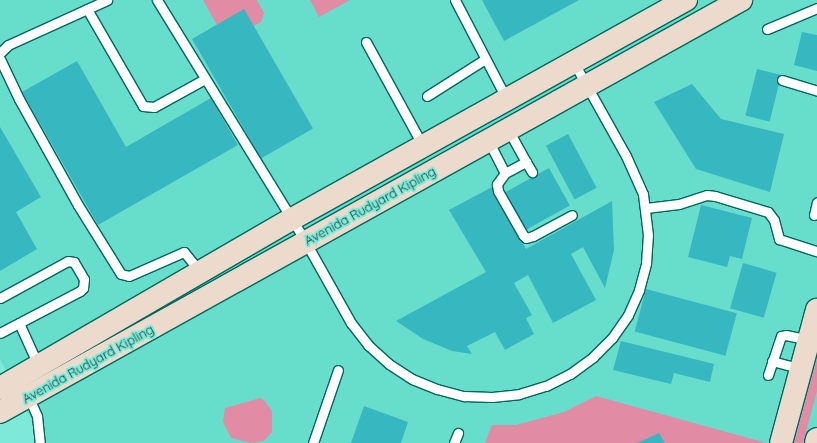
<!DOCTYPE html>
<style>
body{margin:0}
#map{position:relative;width:817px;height:443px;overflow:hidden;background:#7ee9d8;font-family:Quicksand,sans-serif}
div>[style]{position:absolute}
.built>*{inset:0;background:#66decb}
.green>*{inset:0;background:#e28ba4}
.building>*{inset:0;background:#37b8c1;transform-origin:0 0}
.roads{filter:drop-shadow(1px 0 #00665b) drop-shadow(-1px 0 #00665b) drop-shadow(0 1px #00665b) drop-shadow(0 -1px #00665b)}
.lane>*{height:9px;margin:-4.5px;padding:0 4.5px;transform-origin:4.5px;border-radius:4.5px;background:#fff}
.secondary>*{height:22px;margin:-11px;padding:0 11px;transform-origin:11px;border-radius:11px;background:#ecdbcd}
span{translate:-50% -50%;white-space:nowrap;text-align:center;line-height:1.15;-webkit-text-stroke:4px #7ee9d8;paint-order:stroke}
.street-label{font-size:13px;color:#15433c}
</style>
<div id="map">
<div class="built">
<i style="clip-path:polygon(0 0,817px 0,817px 443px,36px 443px,32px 421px,0 359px)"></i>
</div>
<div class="green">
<i style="clip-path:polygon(203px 0,257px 0,264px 13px,261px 22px,231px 37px,222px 34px)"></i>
<i style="clip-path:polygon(310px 0,350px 0,319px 17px)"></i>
<i style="clip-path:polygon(817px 358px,817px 391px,803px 443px,794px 443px)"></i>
<i style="clip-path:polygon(596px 396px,763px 442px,762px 443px,485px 443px,492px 425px,516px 425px,564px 412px)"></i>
<i style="clip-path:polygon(260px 398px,264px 400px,272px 411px,272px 432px,264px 441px,250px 443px,231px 438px,223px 422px,225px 408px)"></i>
</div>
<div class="building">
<i style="clip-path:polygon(482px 0,579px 0,504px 41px)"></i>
<i style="left:244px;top:9px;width:138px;height:60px;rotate:60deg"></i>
<i style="clip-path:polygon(802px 32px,817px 35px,817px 71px,794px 65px)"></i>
<i style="clip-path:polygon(77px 61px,126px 147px,211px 98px,238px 145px,98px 225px,22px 92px)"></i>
<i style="left:757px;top:69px;width:25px;height:48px;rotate:14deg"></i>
<i style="clip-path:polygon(692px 84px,721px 119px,784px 134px,770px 192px,696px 169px,654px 102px)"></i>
<i style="clip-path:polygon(0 127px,41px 197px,16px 212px,37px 249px,0 271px)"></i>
<i style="left:568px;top:134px;width:61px;height:25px;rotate:62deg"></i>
<i style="left:549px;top:168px;width:43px;height:51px;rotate:61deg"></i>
<i style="clip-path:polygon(492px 187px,526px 249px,612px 201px,614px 250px,605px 288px,583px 247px,571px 254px,596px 300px,553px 323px,528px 275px,514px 283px,532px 315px,526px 318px,534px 334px,505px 350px,495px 332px,467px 346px,472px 354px,452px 351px,423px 339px,396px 321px,486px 272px,449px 210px)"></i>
<i style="clip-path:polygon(701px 205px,752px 218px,742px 259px,730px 256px,727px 267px,688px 257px)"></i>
<i style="left:743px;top:263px;width:35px;height:47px;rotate:16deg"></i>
<i style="left:646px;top:289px;width:94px;height:44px;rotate:15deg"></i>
<i style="clip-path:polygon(621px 341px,714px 364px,710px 382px,674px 373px,671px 384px,613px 370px)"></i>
<i style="clip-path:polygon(364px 406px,408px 422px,401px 443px,351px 443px)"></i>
<i style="clip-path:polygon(659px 433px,665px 443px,637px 443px)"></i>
</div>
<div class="roads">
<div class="lane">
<i style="left:157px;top:0;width:283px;rotate:58.4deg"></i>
<i style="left:305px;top:241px;width:94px;rotate:60.7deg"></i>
<i style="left:351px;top:323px;width:28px;rotate:52deg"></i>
<i style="left:368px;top:345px;width:28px;rotate:42deg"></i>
<i style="left:389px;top:364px;width:27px;rotate:33deg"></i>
<i style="left:412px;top:379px;width:27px;rotate:22deg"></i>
<i style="left:437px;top:389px;width:28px;rotate:15deg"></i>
<i style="left:464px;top:396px;width:28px;rotate:2deg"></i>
<i style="left:492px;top:397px;width:27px;rotate:-6deg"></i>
<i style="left:519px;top:394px;width:28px;rotate:-17deg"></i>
<i style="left:546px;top:386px;width:27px;rotate:-27deg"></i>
<i style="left:570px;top:374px;width:29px;rotate:-36deg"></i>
<i style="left:593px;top:357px;width:27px;rotate:-45deg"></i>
<i style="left:612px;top:338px;width:28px;rotate:-55deg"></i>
<i style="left:628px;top:315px;width:27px;rotate:-66deg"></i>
<i style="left:639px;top:290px;width:28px;rotate:-75deg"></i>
<i style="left:646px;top:263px;width:28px;rotate:-86deg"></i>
<i style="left:648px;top:235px;width:41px;rotate:-97deg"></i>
<i style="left:643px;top:194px;width:42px;rotate:-114.1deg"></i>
<i style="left:626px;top:156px;width:107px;rotate:-119.2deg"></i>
<i style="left:455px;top:0;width:113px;rotate:62.5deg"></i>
<i style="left:87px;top:9px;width:112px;rotate:60deg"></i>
<i style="left:143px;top:106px;width:11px;rotate:5deg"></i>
<i style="left:154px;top:107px;width:58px;rotate:-28.8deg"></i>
<i style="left:767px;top:29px;width:54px;rotate:-22.8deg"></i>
<i style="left:366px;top:42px;width:119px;rotate:61.3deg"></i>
<i style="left:0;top:53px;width:11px;rotate:-45deg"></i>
<i style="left:8px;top:45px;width:109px;rotate:-24.4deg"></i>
<i style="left:0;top:59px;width:44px;rotate:64.6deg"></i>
<i style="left:19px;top:99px;width:121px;rotate:60.9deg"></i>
<i style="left:78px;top:205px;width:81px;rotate:58.1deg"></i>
<i style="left:121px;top:274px;width:8px;rotate:14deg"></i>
<i style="left:129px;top:276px;width:60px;rotate:-23.6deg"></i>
<i style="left:184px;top:252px;width:26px;rotate:51deg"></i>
<i style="left:782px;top:80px;width:37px;rotate:17deg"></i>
<i style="left:427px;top:96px;width:69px;rotate:-32.5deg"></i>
<i style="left:488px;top:140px;width:37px;rotate:63deg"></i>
<i style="left:505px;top:173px;width:14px;rotate:126deg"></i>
<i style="left:497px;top:184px;width:7px;rotate:82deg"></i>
<i style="left:498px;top:191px;width:51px;rotate:60.4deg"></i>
<i style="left:523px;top:235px;width:4px;rotate:45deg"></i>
<i style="left:526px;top:238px;width:7px;rotate:-16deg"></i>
<i style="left:533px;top:236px;width:44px;rotate:-28.3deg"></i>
<i style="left:526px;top:162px;width:12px;rotate:59deg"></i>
<i style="left:505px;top:173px;width:24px;rotate:-28deg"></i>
<i style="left:526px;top:162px;width:38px;rotate:-119deg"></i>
<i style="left:646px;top:208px;width:33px;rotate:-7deg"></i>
<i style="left:679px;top:204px;width:29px;rotate:-18deg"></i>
<i style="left:707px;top:195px;width:8px;rotate:7deg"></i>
<i style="left:715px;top:196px;width:55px;rotate:16.8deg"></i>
<i style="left:768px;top:212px;width:10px;rotate:53deg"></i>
<i style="left:774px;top:220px;width:20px;rotate:75deg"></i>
<i style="left:779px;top:239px;width:40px;rotate:18deg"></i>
<i style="left:814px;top:215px;width:13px;rotate:-77deg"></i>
<i style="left:0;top:298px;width:77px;rotate:-28.6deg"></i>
<i style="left:68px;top:261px;width:6px;rotate:9deg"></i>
<i style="left:74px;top:262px;width:20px;rotate:60deg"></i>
<i style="left:84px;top:279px;width:9px;rotate:96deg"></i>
<i style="left:83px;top:288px;width:4px;rotate:135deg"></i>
<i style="left:80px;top:291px;width:90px;rotate:152.3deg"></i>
<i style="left:19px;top:323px;width:48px;rotate:65.6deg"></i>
<i style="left:772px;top:361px;width:30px;rotate:15deg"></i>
<i style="left:768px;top:375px;width:41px;rotate:-71.6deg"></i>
<i style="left:781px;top:336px;width:5px;rotate:-11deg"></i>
<i style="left:786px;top:335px;width:24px;rotate:12deg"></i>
<i style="left:29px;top:398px;width:20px;rotate:66deg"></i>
<i style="left:37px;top:416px;width:27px;rotate:84deg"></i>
<i style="left:313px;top:443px;width:77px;rotate:-71.1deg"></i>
<i style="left:454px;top:443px;width:11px;rotate:-68deg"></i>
</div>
<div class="secondary">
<i style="left:0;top:388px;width:337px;rotate:-30.1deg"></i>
<i style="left:292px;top:219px;width:451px;rotate:-29.1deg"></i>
<i style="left:0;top:412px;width:848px;rotate:-29.07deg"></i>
<i style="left:781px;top:443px;width:138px;rotate:-74.9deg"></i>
<i style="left:816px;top:443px;width:4px;rotate:-76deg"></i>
</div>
</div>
<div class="street-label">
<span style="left:370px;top:206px;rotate:-29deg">Avenida Rudyard Kipling</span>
<span style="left:88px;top:364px;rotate:-29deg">Avenida Rudyard Kipling</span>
</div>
</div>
